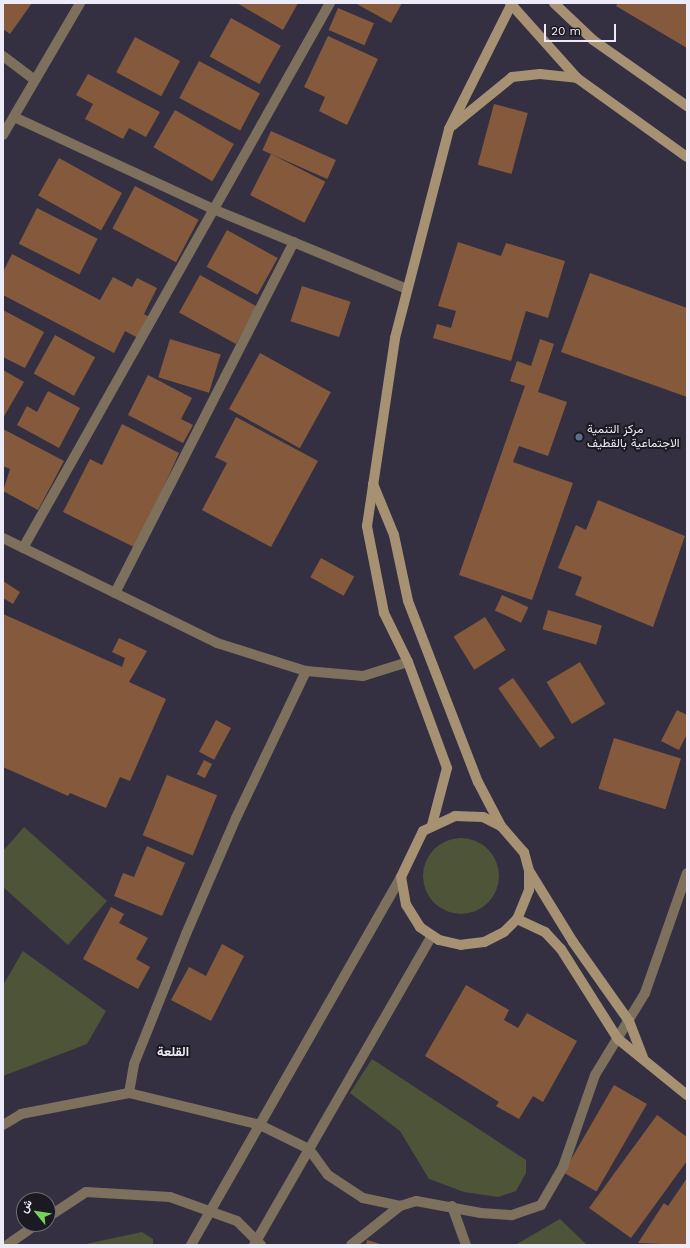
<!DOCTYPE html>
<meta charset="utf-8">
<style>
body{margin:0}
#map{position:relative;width:690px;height:1248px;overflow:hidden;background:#343042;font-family:"Work Sans",Vazirmatn,sans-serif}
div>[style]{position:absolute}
.green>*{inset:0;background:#4d5437}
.round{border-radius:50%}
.building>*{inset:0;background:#855a3c;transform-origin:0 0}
.street>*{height:10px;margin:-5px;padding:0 5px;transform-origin:5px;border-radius:5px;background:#7d705d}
.secondary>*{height:10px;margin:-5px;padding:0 5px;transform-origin:5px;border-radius:5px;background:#a69173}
.dots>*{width:11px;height:11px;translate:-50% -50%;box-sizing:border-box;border:2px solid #1b1a22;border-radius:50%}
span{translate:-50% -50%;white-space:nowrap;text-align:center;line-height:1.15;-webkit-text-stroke:4px #1b1a22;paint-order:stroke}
.poi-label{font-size:12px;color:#edebf7}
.left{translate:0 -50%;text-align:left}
.neighbourhood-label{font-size:13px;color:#edebf7;font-weight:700}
.frame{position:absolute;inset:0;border:4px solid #edebf7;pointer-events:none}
.north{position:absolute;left:16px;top:1192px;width:40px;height:40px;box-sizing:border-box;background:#1b1a22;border:1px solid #6f6e77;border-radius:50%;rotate:300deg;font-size:11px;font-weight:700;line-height:16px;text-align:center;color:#edebf7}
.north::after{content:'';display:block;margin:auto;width:14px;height:18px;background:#76d25a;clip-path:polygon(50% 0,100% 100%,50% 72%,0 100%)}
.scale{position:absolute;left:544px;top:24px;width:72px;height:18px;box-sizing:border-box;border:2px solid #edebf7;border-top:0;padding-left:5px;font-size:12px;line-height:14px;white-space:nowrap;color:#edebf7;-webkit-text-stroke:3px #1b1a22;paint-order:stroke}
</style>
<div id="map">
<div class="green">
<i style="clip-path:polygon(24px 827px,107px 901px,68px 945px,3px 887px,3px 851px)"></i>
<i class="round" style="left:423px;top:838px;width:76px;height:76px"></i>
<i style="clip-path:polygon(23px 951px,106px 1011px,87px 1044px,3px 1076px,3px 985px)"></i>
<i style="clip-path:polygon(372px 1059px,526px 1160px,526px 1173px,516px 1191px,498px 1197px,464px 1192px,429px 1179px,400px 1131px,350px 1093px)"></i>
<i style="clip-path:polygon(560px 1219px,587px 1245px,515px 1245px)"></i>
<i style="clip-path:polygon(142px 1232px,153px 1239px,153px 1245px,81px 1245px)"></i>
</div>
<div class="building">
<i style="clip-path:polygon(3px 3px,32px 3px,10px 34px,3px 29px)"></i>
<i style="clip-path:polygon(237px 3px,298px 3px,283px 30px)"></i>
<i style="clip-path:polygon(355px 3px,402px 3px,391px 23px)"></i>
<i style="clip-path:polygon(618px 3px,687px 3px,687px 48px,616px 6px)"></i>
<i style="left:338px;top:8px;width:39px;height:24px;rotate:23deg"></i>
<i style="left:231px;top:18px;width:57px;height:44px;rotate:29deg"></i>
<i style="clip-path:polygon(328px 36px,378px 59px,347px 125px,319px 111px,325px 97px,304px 87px)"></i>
<i style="left:135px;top:37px;width:51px;height:40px;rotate:28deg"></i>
<i style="left:199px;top:61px;width:69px;height:42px;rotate:28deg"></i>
<i style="clip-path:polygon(88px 74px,160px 112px,146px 137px,129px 128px,123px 139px,85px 119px,93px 104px,76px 95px)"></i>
<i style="left:494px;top:104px;width:35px;height:63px;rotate:15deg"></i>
<i style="left:175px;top:110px;width:68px;height:43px;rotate:30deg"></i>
<i style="left:271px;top:131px;width:71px;height:21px;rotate:24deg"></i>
<i style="left:271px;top:154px;width:61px;height:46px;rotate:27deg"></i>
<i style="left:59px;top:158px;width:72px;height:43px;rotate:29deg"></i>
<i style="left:135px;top:186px;width:72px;height:48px;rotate:28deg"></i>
<i style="left:37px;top:208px;width:68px;height:40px;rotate:27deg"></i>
<i style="left:227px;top:230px;width:58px;height:42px;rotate:29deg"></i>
<i style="clip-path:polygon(458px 242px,501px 256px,506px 243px,565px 261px,548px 318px,526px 311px,511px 361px,433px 338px,437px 324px,451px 328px,456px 311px,438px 306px)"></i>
<i style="clip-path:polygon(12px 254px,100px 300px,113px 277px,132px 287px,137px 278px,157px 288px,144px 314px,151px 318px,140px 339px,125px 331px,114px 353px,3px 295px,3px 272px)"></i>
<i style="clip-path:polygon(590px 273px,687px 308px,687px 397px,561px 352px)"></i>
<i style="left:200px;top:275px;width:65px;height:43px;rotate:29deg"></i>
<i style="left:302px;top:286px;width:51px;height:37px;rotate:18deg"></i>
<i style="clip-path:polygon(3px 310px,44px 332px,25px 368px,3px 357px)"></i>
<i style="left:55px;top:335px;width:46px;height:44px;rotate:29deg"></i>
<i style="left:170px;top:339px;width:53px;height:40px;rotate:17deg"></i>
<i style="clip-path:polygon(540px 339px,554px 344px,538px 392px,567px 402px,548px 456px,519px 446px,513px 462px,573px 483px,532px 600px,459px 575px,525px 386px,510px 381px,517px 361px,531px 366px)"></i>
<i style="left:260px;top:353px;width:81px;height:64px;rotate:29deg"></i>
<i style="clip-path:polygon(3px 370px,24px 382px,3px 418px)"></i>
<i style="clip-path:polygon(148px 375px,192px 398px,181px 419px,193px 425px,183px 443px,128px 415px)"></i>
<i style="clip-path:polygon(48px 391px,80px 408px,59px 448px,17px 425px,27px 406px,37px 412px)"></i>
<i style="clip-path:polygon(236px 417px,318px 461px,271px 547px,202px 510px,227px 463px,215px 457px)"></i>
<i style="clip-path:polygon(122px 424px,179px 453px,136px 548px,63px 512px,90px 459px,102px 465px)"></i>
<i style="clip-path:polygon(3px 429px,64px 461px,38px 510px,3px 491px,10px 469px,3px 466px)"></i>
<i style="clip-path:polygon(598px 500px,685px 536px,653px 627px,575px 595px,582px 577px,558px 568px,576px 525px,586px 530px)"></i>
<i style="left:321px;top:558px;width:38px;height:22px;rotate:29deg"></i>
<i style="clip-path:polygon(3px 581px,20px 592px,13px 604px,3px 598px)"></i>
<i style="left:502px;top:595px;width:29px;height:17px;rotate:25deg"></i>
<i style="left:548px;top:610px;width:56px;height:20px;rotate:16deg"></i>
<i style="clip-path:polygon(3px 614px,122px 667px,125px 658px,112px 652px,119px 638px,147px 651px,129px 682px,166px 699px,130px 781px,120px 777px,106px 808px,70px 793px,68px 796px,3px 767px)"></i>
<i style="left:485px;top:617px;width:39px;height:37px;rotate:58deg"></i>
<i style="left:580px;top:662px;width:49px;height:39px;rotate:59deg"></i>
<i style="left:513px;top:678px;width:73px;height:18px;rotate:55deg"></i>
<i style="clip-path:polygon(677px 710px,687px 715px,687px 734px,679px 750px,661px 741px)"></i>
<i style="left:216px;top:720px;width:17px;height:36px;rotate:28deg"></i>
<i style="left:614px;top:738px;width:70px;height:53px;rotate:17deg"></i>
<i style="left:204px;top:760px;width:9px;height:16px;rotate:27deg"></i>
<i style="left:167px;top:775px;width:54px;height:65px;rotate:22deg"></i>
<i style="clip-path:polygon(147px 846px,185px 863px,162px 916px,114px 896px,123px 873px,134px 877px)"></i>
<i style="clip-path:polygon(111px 907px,124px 914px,119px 923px,148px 938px,136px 959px,150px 967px,138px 989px,83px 959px)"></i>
<i style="clip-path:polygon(222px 944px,244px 956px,211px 1021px,171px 1000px,189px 967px,206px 976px)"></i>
<i style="clip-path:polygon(466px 985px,509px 1010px,504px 1020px,518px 1028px,527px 1013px,577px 1041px,543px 1102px,533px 1096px,519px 1119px,496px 1106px,499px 1102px,425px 1056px)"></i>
<i style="left:614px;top:1085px;width:38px;height:101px;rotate:30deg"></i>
<i style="clip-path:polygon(657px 1115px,687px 1137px,687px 1161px,631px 1238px,589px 1208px)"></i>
<i style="clip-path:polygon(687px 1178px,687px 1245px,638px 1243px,664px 1203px,668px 1206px)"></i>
<i style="clip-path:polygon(367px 1240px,384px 1245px,366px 1245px)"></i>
</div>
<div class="street">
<i style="left:3px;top:56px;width:39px;rotate:37deg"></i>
<i style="left:14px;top:117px;width:219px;rotate:24.8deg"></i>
<i style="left:213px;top:209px;width:210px;rotate:22.4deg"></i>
<i style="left:3px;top:135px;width:153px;rotate:-59.7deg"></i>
<i style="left:3px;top:538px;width:238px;rotate:26.1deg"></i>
<i style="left:217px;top:643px;width:93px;rotate:17.5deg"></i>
<i style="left:306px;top:671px;width:57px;rotate:5deg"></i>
<i style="left:363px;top:676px;width:47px;rotate:-17.3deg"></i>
<i style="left:23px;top:548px;width:626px;rotate:-60.61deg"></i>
<i style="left:115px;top:593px;width:394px;rotate:-63deg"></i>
<i style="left:129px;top:1093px;width:29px;rotate:-80deg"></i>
<i style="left:134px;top:1064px;width:140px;rotate:-68.2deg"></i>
<i style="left:186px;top:934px;width:126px;rotate:-66.7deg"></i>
<i style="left:236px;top:818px;width:163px;rotate:-64.5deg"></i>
<i style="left:3px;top:1125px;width:21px;rotate:-31deg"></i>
<i style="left:21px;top:1114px;width:110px;rotate:-11deg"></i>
<i style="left:129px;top:1093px;width:135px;rotate:13.7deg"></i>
<i style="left:260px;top:1125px;width:55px;rotate:26.1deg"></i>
<i style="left:309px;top:1149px;width:32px;rotate:54deg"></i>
<i style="left:328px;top:1175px;width:42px;rotate:33.3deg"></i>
<i style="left:363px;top:1198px;width:38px;rotate:12deg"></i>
<i style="left:452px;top:1206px;width:41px;rotate:70.3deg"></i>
<i style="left:48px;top:1217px;width:45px;rotate:-33.3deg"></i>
<i style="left:86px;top:1192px;width:84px;rotate:3.4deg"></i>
<i style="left:170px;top:1197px;width:71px;rotate:19.7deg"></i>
<i style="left:237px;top:1221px;width:34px;rotate:45deg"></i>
<i style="left:7px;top:1245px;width:37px;rotate:-35deg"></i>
<i style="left:191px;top:1245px;width:424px;rotate:-60.3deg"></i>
<i style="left:254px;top:1245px;width:357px;rotate:-60.1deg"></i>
<i style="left:351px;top:1245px;width:63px;rotate:-38.5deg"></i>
<i style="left:400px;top:1206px;width:17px;rotate:-17deg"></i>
<i style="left:416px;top:1201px;width:66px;rotate:10.5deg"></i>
<i style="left:481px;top:1213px;width:31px;rotate:4deg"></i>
<i style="left:512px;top:1215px;width:31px;rotate:-19deg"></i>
<i style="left:541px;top:1205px;width:44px;rotate:-59.9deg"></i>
<i style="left:563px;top:1167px;width:97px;rotate:-70.8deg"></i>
<i style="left:595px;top:1075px;width:96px;rotate:-58.6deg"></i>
<i style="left:645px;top:993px;width:127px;rotate:-70.7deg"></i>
</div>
<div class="secondary">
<i style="left:510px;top:3px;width:101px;rotate:48.2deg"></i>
<i style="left:577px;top:78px;width:135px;rotate:35.7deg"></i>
<i style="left:554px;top:3px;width:54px;rotate:43.5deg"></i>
<i style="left:593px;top:40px;width:115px;rotate:35.1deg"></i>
<i style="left:452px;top:126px;width:77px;rotate:-39.2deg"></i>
<i style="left:512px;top:77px;width:28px;rotate:-6deg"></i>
<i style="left:540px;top:74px;width:37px;rotate:6deg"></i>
<i style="left:373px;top:484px;width:55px;rotate:67.6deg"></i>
<i style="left:394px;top:535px;width:67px;rotate:78deg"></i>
<i style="left:408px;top:601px;width:194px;rotate:68.9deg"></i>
<i style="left:478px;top:782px;width:50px;rotate:62.4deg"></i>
<i style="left:501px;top:826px;width:35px;rotate:49deg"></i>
<i style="left:524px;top:852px;width:20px;rotate:75deg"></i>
<i style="left:529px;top:871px;width:19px;rotate:90deg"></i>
<i style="left:529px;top:890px;width:31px;rotate:112deg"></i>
<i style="left:517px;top:919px;width:18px;rotate:135deg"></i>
<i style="left:504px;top:932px;width:22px;rotate:153deg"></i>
<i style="left:484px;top:942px;width:23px;rotate:173deg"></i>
<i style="left:461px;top:945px;width:23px;rotate:-167deg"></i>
<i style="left:439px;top:940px;width:23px;rotate:-146deg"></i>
<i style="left:420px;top:927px;width:26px;rotate:-122deg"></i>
<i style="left:406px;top:905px;width:28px;rotate:-100deg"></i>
<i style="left:401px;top:877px;width:51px;rotate:-64.4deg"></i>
<i style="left:423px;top:831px;width:35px;rotate:-25deg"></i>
<i style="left:455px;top:816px;width:28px;rotate:2deg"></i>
<i style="left:483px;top:817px;width:20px;rotate:27deg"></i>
<i style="left:432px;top:825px;width:59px;rotate:-75.3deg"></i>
<i style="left:447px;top:768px;width:113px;rotate:-110.2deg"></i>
<i style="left:408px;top:662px;width:55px;rotate:-116.1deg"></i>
<i style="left:384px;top:613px;width:89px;rotate:-101.1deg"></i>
<i style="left:367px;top:526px;width:190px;rotate:-81.5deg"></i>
<i style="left:395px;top:338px;width:216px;rotate:-75.5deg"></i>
<i style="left:449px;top:129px;width:141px;rotate:-63.4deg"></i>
<i style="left:530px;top:872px;width:82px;rotate:58.4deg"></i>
<i style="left:573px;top:942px;width:97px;rotate:54.7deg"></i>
<i style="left:629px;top:1021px;width:39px;rotate:69deg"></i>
<i style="left:517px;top:919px;width:31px;rotate:25deg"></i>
<i style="left:545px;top:932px;width:23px;rotate:47deg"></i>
<i style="left:561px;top:949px;width:107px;rotate:57.7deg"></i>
<i style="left:618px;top:1039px;width:89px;rotate:39.1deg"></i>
</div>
<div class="dots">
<i style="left:579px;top:437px;background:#5c6f8a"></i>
</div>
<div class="poi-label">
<span class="left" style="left:587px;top:437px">مركز التنمية<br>الاجتماعية بالقطيف</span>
</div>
<div class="neighbourhood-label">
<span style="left:173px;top:1052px">القلعة</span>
</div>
<div class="frame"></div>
<div class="north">ش</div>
<div class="scale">20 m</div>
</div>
